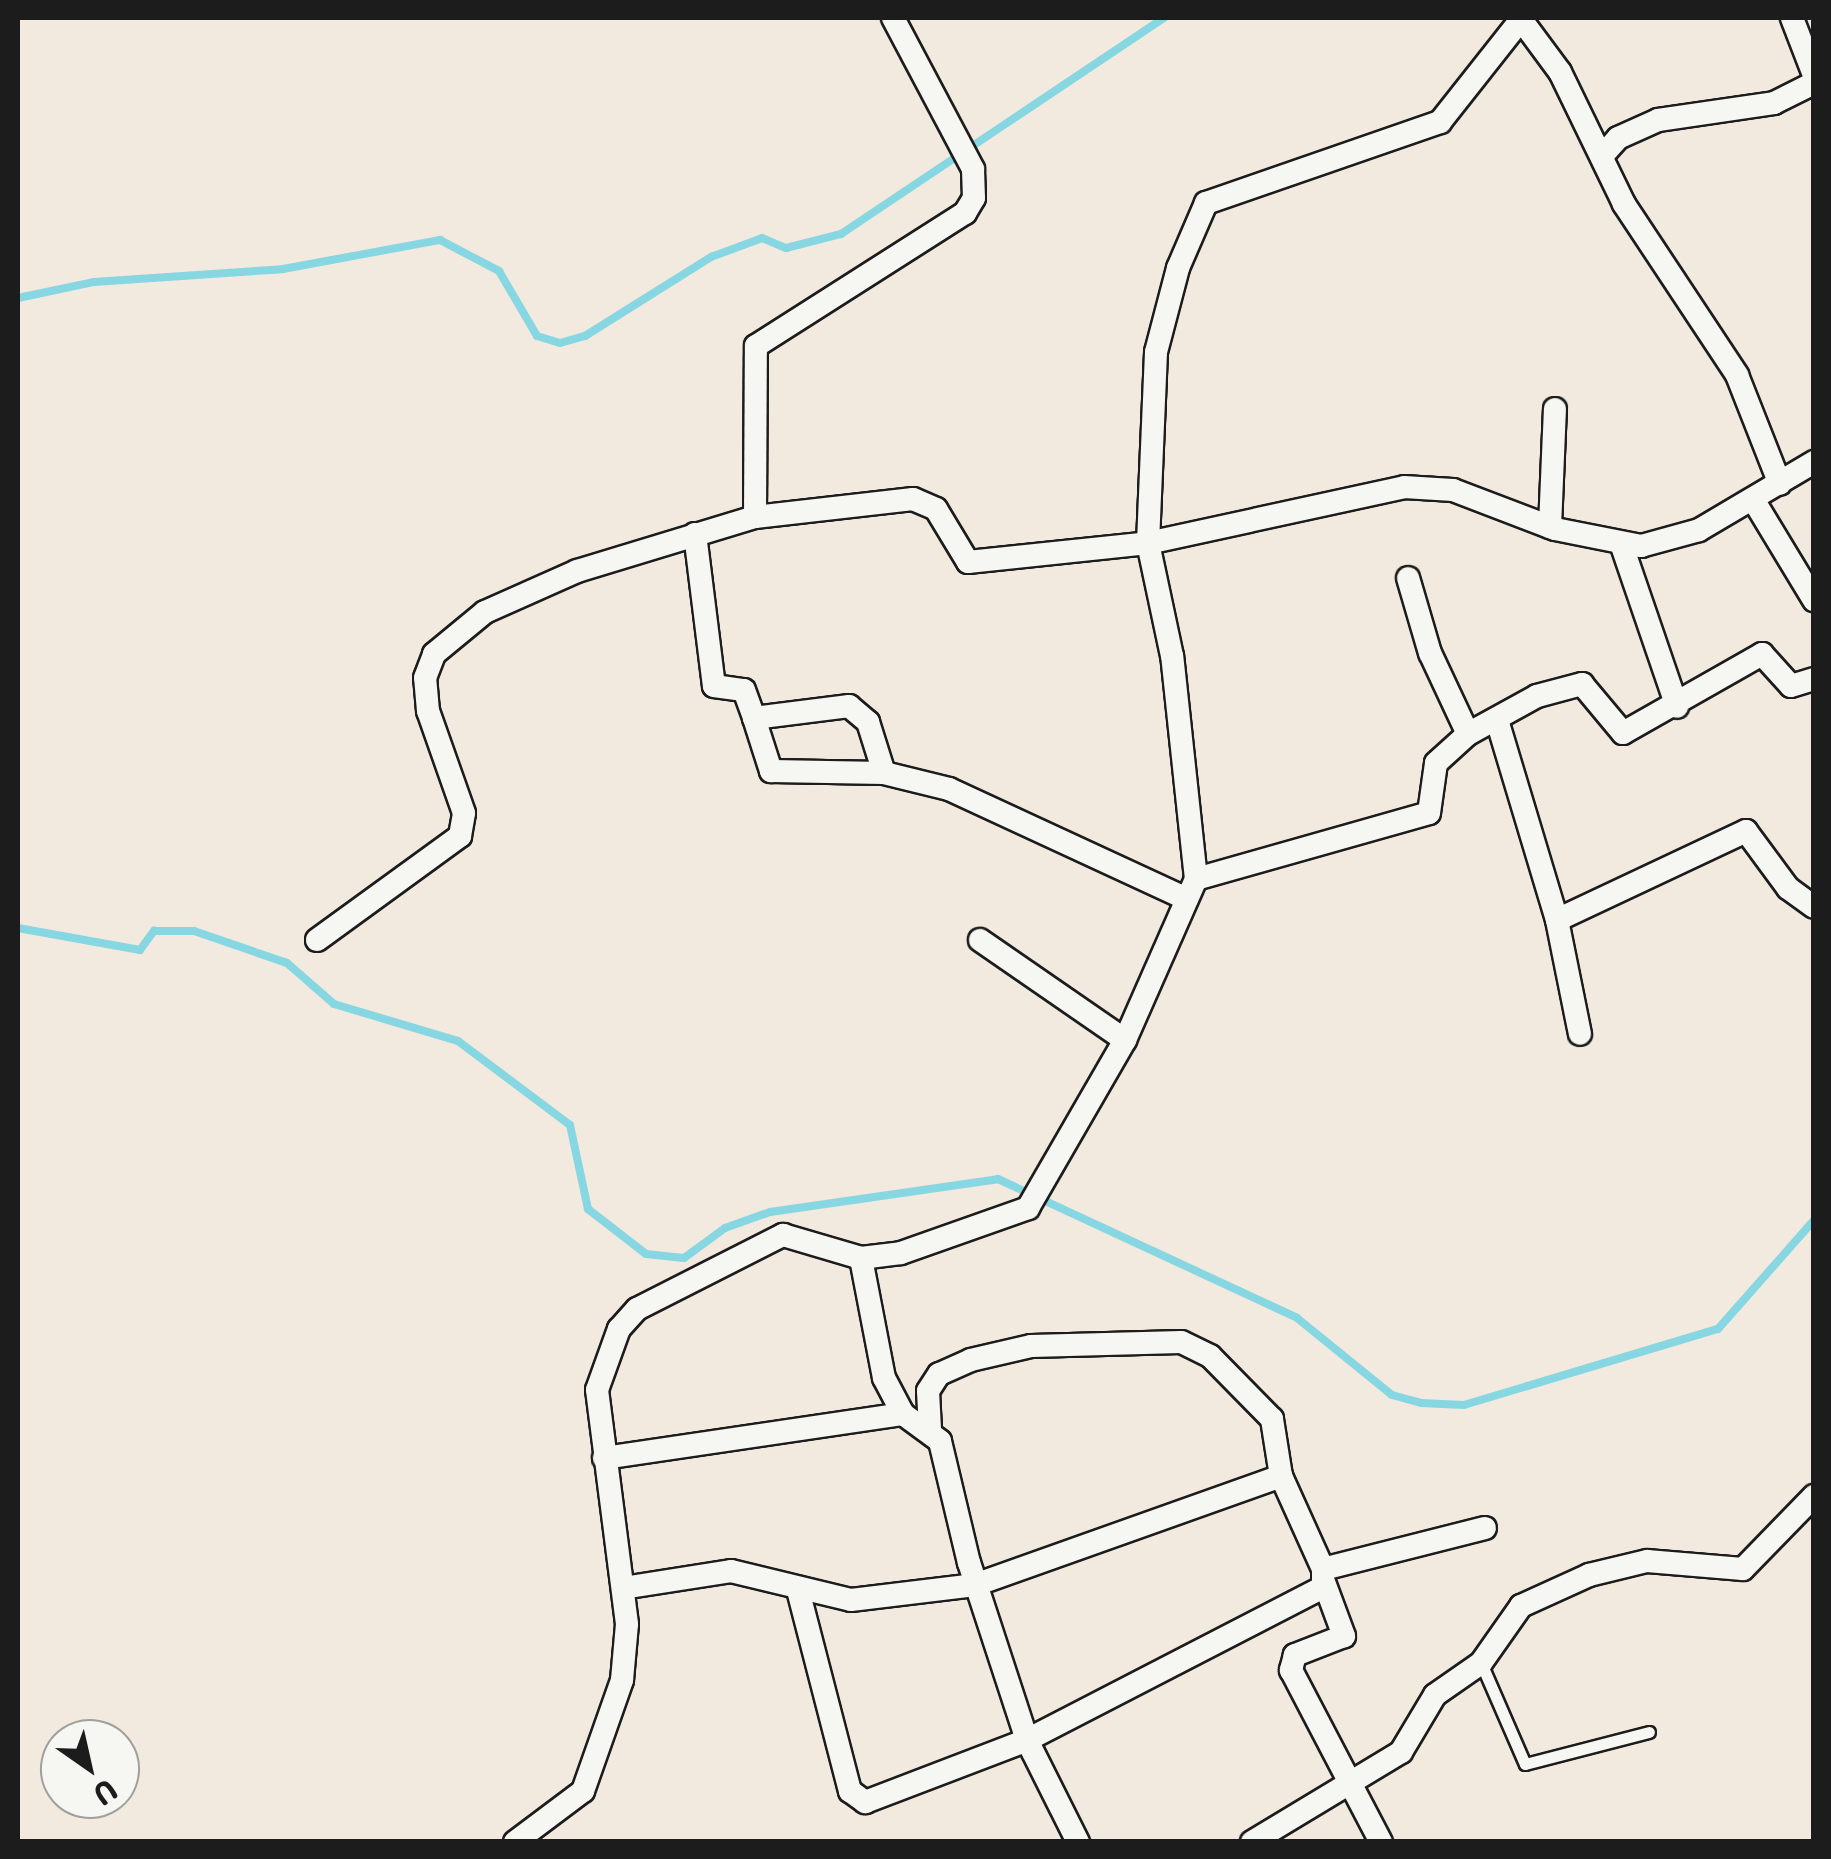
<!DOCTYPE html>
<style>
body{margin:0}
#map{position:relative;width:1831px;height:1859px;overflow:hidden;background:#f2e9df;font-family:"Playpen Sans",sans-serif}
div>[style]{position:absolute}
.stream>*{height:8px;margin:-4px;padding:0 4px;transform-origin:4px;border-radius:4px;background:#87d7e2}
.roads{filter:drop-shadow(2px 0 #1c1c1c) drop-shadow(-2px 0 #1c1c1c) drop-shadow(0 2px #1c1c1c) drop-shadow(0 -2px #1c1c1c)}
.service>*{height:11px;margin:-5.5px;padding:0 5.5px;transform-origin:5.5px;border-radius:5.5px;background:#f6f6f2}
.minor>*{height:22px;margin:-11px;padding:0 11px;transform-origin:11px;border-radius:11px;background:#f6f6f2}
span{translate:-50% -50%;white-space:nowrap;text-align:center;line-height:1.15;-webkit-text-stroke:8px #f6f6f2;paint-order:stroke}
.frame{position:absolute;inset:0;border:20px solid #1c1c1c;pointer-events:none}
.north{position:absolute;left:40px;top:1719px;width:100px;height:100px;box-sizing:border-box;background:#f6f6f2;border:2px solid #9f9f9c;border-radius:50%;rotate:146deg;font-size:28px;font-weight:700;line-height:40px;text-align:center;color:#1c1c1c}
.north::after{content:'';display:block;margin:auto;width:35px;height:45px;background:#1c1c1c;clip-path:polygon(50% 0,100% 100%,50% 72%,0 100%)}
</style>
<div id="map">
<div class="stream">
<i style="left:18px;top:298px;width:78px;rotate:-11.9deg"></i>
<i style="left:94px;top:282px;width:189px;rotate:-3.9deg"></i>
<i style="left:283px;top:269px;width:160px;rotate:-10.5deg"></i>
<i style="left:440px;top:240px;width:67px;rotate:27.7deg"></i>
<i style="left:499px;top:271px;width:75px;rotate:59.7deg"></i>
<i style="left:537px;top:336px;width:24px;rotate:17deg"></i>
<i style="left:560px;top:343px;width:26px;rotate:-16deg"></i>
<i style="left:585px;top:336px;width:149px;rotate:-32.1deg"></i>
<i style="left:711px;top:257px;width:54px;rotate:-20.4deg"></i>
<i style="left:762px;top:238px;width:26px;rotate:23deg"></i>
<i style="left:786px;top:248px;width:57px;rotate:-14.3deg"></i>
<i style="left:841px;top:234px;width:389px;rotate:-33.8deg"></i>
<i style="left:18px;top:928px;width:124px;rotate:10.2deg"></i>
<i style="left:140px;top:950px;width:24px;rotate:-54deg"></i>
<i style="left:154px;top:931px;width:40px"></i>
<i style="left:194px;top:931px;width:98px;rotate:19deg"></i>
<i style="left:287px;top:963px;width:62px;rotate:41.1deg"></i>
<i style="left:334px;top:1004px;width:129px;rotate:16.6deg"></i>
<i style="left:458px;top:1041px;width:140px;rotate:36.9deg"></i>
<i style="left:570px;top:1125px;width:86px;rotate:77.9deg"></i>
<i style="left:588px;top:1209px;width:73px;rotate:37.8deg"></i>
<i style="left:646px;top:1254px;width:38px;rotate:6deg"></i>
<i style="left:684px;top:1258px;width:51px;rotate:-36.2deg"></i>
<i style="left:725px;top:1228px;width:48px;rotate:-19.6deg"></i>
<i style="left:770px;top:1212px;width:230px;rotate:-8.2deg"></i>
<i style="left:998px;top:1179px;width:330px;rotate:24.9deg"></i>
<i style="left:1297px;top:1318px;width:122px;rotate:39deg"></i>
<i style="left:1392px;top:1395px;width:30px;rotate:15deg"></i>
<i style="left:1421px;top:1403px;width:43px;rotate:2.7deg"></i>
<i style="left:1464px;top:1405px;width:265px;rotate:-16.7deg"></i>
<i style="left:1718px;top:1329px;width:145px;rotate:-48.6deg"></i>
</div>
<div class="roads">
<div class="service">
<i style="left:1481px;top:1663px;width:110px;rotate:66.5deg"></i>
<i style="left:1525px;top:1764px;width:128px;rotate:-14.5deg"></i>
</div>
<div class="minor">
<i style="left:1520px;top:18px;width:67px;rotate:53.5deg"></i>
<i style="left:1560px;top:72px;width:147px;rotate:64.1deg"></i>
<i style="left:1624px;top:204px;width:205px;rotate:56.5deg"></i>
<i style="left:1737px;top:375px;width:117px;rotate:68.5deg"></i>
<i style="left:1792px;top:18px;width:61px;rotate:68.9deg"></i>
<i style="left:1602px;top:156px;width:24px;rotate:-48deg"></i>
<i style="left:1618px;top:138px;width:44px;rotate:-24.2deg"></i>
<i style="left:1658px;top:120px;width:117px;rotate:-8.3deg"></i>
<i style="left:1774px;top:103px;width:45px;rotate:-26.6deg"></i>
<i style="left:1754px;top:501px;width:116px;rotate:58.8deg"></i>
<i style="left:755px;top:517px;width:171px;rotate:-89.7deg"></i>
<i style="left:756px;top:346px;width:248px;rotate:-32.5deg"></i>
<i style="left:965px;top:213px;width:17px;rotate:-59deg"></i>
<i style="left:974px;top:198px;width:29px;rotate:-92deg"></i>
<i style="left:973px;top:169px;width:171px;rotate:-117.9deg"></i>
<i style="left:1550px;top:527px;width:118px;rotate:-87.6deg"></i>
<i style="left:695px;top:534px;width:153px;rotate:82.9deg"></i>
<i style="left:714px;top:686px;width:30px;rotate:8deg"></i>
<i style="left:744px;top:690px;width:30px;rotate:70deg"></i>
<i style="left:754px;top:718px;width:96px;rotate:-7.2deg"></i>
<i style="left:849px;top:706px;width:25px;rotate:40deg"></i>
<i style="left:868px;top:722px;width:53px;rotate:72.6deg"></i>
<i style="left:884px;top:773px;width:67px;rotate:13.8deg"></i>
<i style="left:949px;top:789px;width:262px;rotate:24.8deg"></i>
<i style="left:1621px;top:543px;width:173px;rotate:71.1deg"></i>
<i style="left:754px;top:718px;width:56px;rotate:72.2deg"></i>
<i style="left:771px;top:771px;width:113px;rotate:1deg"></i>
<i style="left:1497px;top:720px;width:209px;rotate:73.3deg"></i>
<i style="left:1557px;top:920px;width:116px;rotate:78.6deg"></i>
<i style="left:1468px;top:734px;width:79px;rotate:-28.8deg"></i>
<i style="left:1537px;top:696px;width:47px;rotate:-14.9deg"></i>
<i style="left:1582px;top:684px;width:64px;rotate:50.1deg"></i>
<i style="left:1623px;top:733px;width:160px;rotate:-29.6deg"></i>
<i style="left:1762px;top:654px;width:43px;rotate:47.8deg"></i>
<i style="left:1791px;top:686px;width:24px;rotate:-17deg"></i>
<i style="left:1196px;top:879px;width:242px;rotate:-15.8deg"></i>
<i style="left:1429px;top:813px;width:50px;rotate:-82deg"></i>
<i style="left:1436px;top:763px;width:43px;rotate:-42.2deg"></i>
<i style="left:1468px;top:734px;width:89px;rotate:-115.1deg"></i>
<i style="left:1430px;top:653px;width:78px;rotate:-106.3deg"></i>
<i style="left:1557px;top:920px;width:209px;rotate:-25.2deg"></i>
<i style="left:1746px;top:831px;width:71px;rotate:53.6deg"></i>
<i style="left:1788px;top:888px;width:32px;rotate:36deg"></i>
<i style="left:317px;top:940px;width:177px;rotate:-36deg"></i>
<i style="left:460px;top:836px;width:23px;rotate:-80deg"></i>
<i style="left:464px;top:813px;width:108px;rotate:-109.4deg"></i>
<i style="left:428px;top:711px;width:33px;rotate:-95deg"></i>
<i style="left:425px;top:678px;width:26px;rotate:-69deg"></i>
<i style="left:434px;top:654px;width:66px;rotate:-39.5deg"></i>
<i style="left:485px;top:612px;width:101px;rotate:-24deg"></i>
<i style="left:577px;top:571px;width:186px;rotate:-16.9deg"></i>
<i style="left:755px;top:517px;width:159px;rotate:-6.5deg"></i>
<i style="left:913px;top:499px;width:25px;rotate:23deg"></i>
<i style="left:936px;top:509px;width:62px;rotate:58.9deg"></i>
<i style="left:968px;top:562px;width:181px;rotate:-6deg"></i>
<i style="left:1148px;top:543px;width:262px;rotate:-12.3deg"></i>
<i style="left:1404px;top:487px;width:49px;rotate:3.5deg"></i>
<i style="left:1453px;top:490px;width:109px;rotate:20.9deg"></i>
<i style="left:1555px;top:529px;width:88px;rotate:11.2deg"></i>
<i style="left:1641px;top:546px;width:60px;rotate:-15.4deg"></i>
<i style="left:1699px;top:530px;width:134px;rotate:-30.6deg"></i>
<i style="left:980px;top:940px;width:176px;rotate:34.6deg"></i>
<i style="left:604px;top:1458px;width:302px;rotate:-8.4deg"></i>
<i style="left:1323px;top:1569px;width:167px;rotate:-14.2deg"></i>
<i style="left:1324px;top:1582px;width:58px;rotate:69.7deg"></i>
<i style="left:1344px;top:1636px;width:53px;rotate:158.8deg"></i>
<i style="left:1295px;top:1655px;width:16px;rotate:105deg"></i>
<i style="left:1291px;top:1670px;width:194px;rotate:62.4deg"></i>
<i style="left:623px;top:1588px;width:109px;rotate:-8.9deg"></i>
<i style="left:731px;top:1571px;width:123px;rotate:13.6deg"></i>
<i style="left:851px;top:1600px;width:125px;rotate:-6.9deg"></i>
<i style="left:975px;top:1585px;width:325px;rotate:-19.6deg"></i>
<i style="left:798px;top:1590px;width:208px;rotate:75.5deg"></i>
<i style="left:850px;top:1791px;width:19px;rotate:36deg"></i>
<i style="left:865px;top:1802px;width:173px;rotate:-20.9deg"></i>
<i style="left:1027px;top:1740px;width:333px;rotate:-27.3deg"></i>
<i style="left:1323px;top:1587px;width:18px;rotate:-90deg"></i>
<i style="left:1323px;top:1569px;width:102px;rotate:-114.3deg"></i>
<i style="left:1281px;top:1476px;width:58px;rotate:-99deg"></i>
<i style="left:1272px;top:1419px;width:88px;rotate:-134.5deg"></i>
<i style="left:1210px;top:1356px;width:32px;rotate:-154deg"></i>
<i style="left:1181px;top:1342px;width:150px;rotate:178.5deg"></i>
<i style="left:1031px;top:1346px;width:62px;rotate:166.9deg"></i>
<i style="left:971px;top:1360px;width:35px;rotate:156deg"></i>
<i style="left:939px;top:1374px;width:20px;rotate:123deg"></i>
<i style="left:928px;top:1391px;width:38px;rotate:87deg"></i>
<i style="left:515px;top:1842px;width:85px;rotate:-36.9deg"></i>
<i style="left:583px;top:1791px;width:118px;rotate:-70.6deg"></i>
<i style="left:622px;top:1680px;width:56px;rotate:-84.9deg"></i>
<i style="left:627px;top:1624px;width:236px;rotate:-97.3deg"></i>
<i style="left:597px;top:1390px;width:65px;rotate:-70.2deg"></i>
<i style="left:619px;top:1329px;width:27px;rotate:-48deg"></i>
<i style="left:637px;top:1309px;width:164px;rotate:-26.9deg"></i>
<i style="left:783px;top:1235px;width:81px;rotate:16.4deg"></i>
<i style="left:1078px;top:1842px;width:114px;rotate:-116.6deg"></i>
<i style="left:1027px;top:1740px;width:186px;rotate:-108.1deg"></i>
<i style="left:969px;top:1563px;width:125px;rotate:-103.4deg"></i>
<i style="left:940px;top:1441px;width:46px;rotate:-143.9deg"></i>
<i style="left:903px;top:1414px;width:41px;rotate:-117.8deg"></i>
<i style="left:884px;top:1378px;width:122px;rotate:-100.9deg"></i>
<i style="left:861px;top:1258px;width:40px;rotate:-7.1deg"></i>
<i style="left:901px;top:1253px;width:135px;rotate:-19.5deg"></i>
<i style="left:1028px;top:1208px;width:194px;rotate:-60deg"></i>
<i style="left:1125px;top:1040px;width:176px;rotate:-66.2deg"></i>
<i style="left:1196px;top:879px;width:224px;rotate:-96.1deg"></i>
<i style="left:1172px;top:656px;width:116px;rotate:-102deg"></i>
<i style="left:1148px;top:543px;width:191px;rotate:-87.6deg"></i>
<i style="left:1156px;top:352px;width:87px;rotate:-75.3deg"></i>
<i style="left:1178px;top:268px;width:71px;rotate:-66.7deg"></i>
<i style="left:1206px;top:203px;width:248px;rotate:-19.1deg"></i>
<i style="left:1440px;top:122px;width:132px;rotate:-51.7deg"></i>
<i style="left:1252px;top:1842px;width:174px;rotate:-31.1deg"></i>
<i style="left:1401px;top:1752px;width:66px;rotate:-59.2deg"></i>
<i style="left:1435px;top:1695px;width:56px;rotate:-34.8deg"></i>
<i style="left:1481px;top:1663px;width:70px;rotate:-54.9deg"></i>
<i style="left:1521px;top:1606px;width:75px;rotate:-24.5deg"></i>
<i style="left:1589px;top:1575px;width:60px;rotate:-13.6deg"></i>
<i style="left:1647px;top:1561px;width:96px;rotate:4.8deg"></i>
<i style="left:1743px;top:1569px;width:102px;rotate:-45.8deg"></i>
</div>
</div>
<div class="frame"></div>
<div class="north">U</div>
</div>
